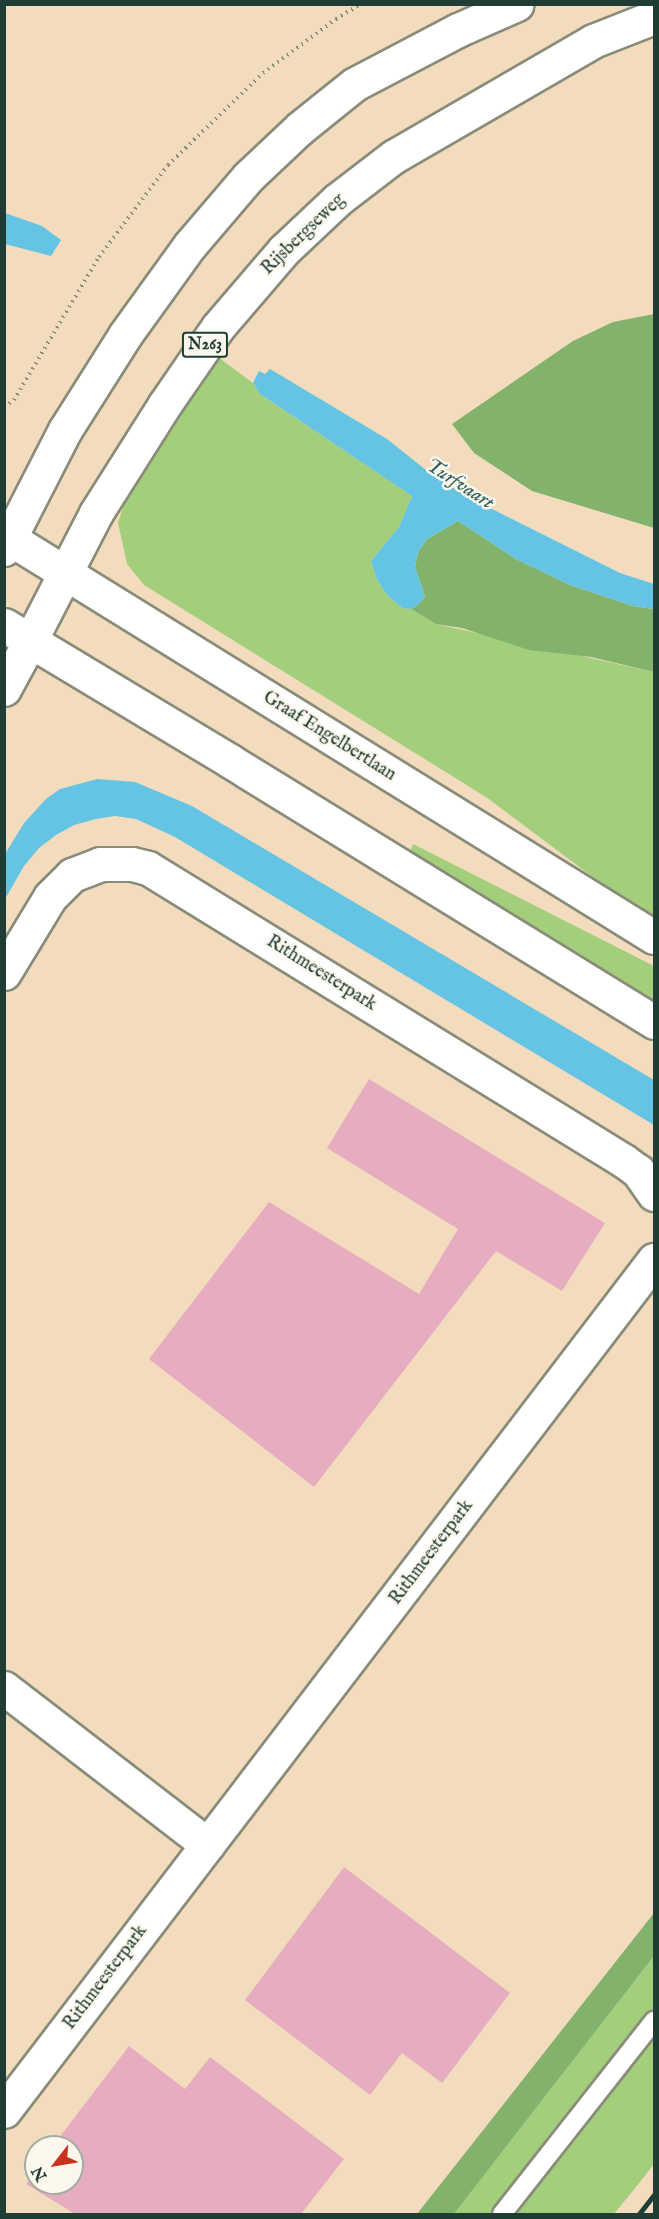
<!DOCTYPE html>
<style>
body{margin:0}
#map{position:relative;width:659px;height:2219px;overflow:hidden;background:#f3dcbe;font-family:"IM FELL English",serif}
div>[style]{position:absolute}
.green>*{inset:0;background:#a3cf7c}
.forest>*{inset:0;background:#82b26c}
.water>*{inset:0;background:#65c4e3}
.building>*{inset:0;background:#e6acc0}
.path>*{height:4px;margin-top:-2px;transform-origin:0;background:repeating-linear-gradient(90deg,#898c79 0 1.5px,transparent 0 6px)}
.roads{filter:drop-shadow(2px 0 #898c79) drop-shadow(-2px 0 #898c79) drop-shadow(0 2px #898c79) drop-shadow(0 -2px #898c79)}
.lane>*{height:18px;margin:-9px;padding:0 9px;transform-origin:9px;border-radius:9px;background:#fff}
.street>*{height:33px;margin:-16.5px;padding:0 16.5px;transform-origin:16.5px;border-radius:16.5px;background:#fff}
.secondary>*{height:33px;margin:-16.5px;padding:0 16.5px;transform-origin:16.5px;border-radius:16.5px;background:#fff}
.primary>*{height:33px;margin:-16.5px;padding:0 16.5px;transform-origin:16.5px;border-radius:16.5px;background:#fff}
.highway>*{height:33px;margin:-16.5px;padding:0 16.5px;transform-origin:16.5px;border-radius:16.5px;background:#fff}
.rail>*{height:4.5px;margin:-2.25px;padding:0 2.25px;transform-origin:2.25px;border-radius:2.25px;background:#1f3d34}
span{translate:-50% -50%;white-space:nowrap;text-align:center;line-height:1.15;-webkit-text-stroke:5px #fbf7ec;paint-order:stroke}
.shield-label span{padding:2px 4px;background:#fbf7ec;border:2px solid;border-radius:4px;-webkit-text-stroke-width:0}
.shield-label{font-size:16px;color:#1f3d34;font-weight:700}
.street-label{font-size:18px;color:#1f3d34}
.water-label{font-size:20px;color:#305f60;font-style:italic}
.frame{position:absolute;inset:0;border:6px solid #1f3d34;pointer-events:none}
.north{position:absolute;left:24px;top:2135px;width:60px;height:60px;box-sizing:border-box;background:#fbf7ec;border:2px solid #a3ada2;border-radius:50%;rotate:239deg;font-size:16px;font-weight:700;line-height:24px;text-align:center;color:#1f3d34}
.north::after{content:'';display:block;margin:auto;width:21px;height:27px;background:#c8321e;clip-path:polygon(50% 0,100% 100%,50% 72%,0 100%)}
</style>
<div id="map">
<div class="green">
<i style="clip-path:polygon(218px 357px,253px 383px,260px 394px,412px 496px,399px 527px,371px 561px,377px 580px,387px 595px,402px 608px,411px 609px,436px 624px,654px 672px,654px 917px,606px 887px,486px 797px,144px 585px,127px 564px,118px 523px,123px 507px)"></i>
<i style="clip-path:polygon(413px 844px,654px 966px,654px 1002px,435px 869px,410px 852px)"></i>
<i style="clip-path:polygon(654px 1956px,654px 2011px,494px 2214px,454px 2214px)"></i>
<i style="clip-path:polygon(654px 2032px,654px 2164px,640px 2182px,614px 2214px,510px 2214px)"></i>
</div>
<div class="forest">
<i style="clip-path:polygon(654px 314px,654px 528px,532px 491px,474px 453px,452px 424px,573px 341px,613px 322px)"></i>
<i style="clip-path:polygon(458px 521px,516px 559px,570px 585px,633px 606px,654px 609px,654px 672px,591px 657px,529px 650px,462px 628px,436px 624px,411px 609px,419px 604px,425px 596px,415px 567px,418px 552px,427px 539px)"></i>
<i style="clip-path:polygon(654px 1913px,654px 1956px,454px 2214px,417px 2214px)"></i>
</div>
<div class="water">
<i style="clip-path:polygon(5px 213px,42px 226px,61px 240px,51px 256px,5px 244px)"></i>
<i style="clip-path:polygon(270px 369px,387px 439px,426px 470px,466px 496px,620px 573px,654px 584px,654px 609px,633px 606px,570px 585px,516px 559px,458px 521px,427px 539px,418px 552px,415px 567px,425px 596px,419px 604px,411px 609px,402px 608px,387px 595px,377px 580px,371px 561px,399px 527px,412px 496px,260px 394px,253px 383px,259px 371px,265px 374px)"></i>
<i style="clip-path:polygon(97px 779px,135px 782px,192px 806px,654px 1080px,654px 1125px,175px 837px,136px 819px,115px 816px,96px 819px,74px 825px,56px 835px,39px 848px,24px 866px,5px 899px,5px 854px,24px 823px,46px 799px,60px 789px)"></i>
</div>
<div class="building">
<i style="clip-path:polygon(369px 1079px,605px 1223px,562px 1291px,496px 1251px,314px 1487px,149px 1359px,269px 1202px,419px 1294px,458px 1229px,327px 1148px)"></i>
<i style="clip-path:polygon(344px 1867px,510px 1993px,442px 2083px,402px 2053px,370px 2095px,245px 2000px)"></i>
<i style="clip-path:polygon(129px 2046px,185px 2089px,210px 2057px,344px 2159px,301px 2214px,75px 2214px,26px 2184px,36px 2171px,36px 2183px,72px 2183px,72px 2147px,52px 2147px)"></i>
</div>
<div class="path">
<i style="left:4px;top:407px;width:12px;rotate:-35deg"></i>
<i style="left:14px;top:400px;width:166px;rotate:-59.3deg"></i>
<i style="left:99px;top:257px;width:115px;rotate:-53.1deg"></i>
<i style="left:168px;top:165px;width:132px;rotate:-44.1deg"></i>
<i style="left:263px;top:73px;width:91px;rotate:-36.5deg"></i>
<i style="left:336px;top:19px;width:29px;rotate:-31deg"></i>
</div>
<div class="roads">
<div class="lane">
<i style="left:502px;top:2214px;width:246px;rotate:-51.8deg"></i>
</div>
<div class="street">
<i style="left:4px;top:973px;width:89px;rotate:-58.8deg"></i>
<i style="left:50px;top:897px;width:31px;rotate:-45deg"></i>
<i style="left:72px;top:875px;width:30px;rotate:-21deg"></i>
<i style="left:100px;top:864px;width:32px"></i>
<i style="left:132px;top:864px;width:16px;rotate:14deg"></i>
<i style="left:148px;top:868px;width:559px;rotate:31.61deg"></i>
<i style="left:624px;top:1161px;width:17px;rotate:36deg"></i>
<i style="left:638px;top:1171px;width:28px;rotate:55deg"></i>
<i style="left:4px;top:1688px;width:257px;rotate:37.6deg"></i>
<i style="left:4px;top:2111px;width:1071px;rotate:-52.63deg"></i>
</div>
<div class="secondary">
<i style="left:4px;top:689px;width:55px;rotate:-61.6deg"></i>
</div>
<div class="primary">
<i style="left:4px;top:535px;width:764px;rotate:31.74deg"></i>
<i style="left:4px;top:549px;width:134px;rotate:-62.9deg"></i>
<i style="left:65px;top:430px;width:112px;rotate:-57.7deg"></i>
<i style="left:125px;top:335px;width:111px;rotate:-54.2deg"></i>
<i style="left:190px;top:245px;width:89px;rotate:-49.5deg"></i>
<i style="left:248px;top:177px;width:71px;rotate:-43.3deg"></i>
<i style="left:300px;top:128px;width:70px;rotate:-38.7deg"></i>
<i style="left:355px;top:84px;width:116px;rotate:-27.7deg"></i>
<i style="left:458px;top:30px;width:64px;rotate:-23.8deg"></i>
<i style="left:4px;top:625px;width:264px;rotate:31deg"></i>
<i style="left:30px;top:641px;width:144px;rotate:-62.7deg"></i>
<i style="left:96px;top:513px;width:129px;rotate:-57.7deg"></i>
<i style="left:165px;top:404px;width:93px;rotate:-55.5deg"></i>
<i style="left:218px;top:327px;width:101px;rotate:-49.4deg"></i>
<i style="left:284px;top:250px;width:73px;rotate:-43.3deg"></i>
<i style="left:337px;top:200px;width:71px;rotate:-37.5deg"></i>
<i style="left:393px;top:157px;width:231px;rotate:-30.1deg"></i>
<i style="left:593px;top:41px;width:66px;rotate:-21.5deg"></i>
</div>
<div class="highway">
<i style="left:230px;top:761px;width:498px;rotate:31.6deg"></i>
</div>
</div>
<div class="rail">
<i style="left:639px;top:2214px;width:24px;rotate:-52deg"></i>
</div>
<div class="shield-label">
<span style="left:205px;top:345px">N263</span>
</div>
<div class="street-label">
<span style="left:304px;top:235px;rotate:-44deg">Rijsbergseweg</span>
<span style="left:329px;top:737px;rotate:32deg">Graaf Engelbertlaan</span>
<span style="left:321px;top:974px;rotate:32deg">Rithmeesterpark</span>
<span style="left:432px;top:1553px;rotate:-53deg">Rithmeesterpark</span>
<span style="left:106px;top:1978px;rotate:-53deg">Rithmeesterpark</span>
</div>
<div class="water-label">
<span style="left:460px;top:484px;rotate:33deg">Turfvaart</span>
</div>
<div class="frame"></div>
<div class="north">N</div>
</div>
